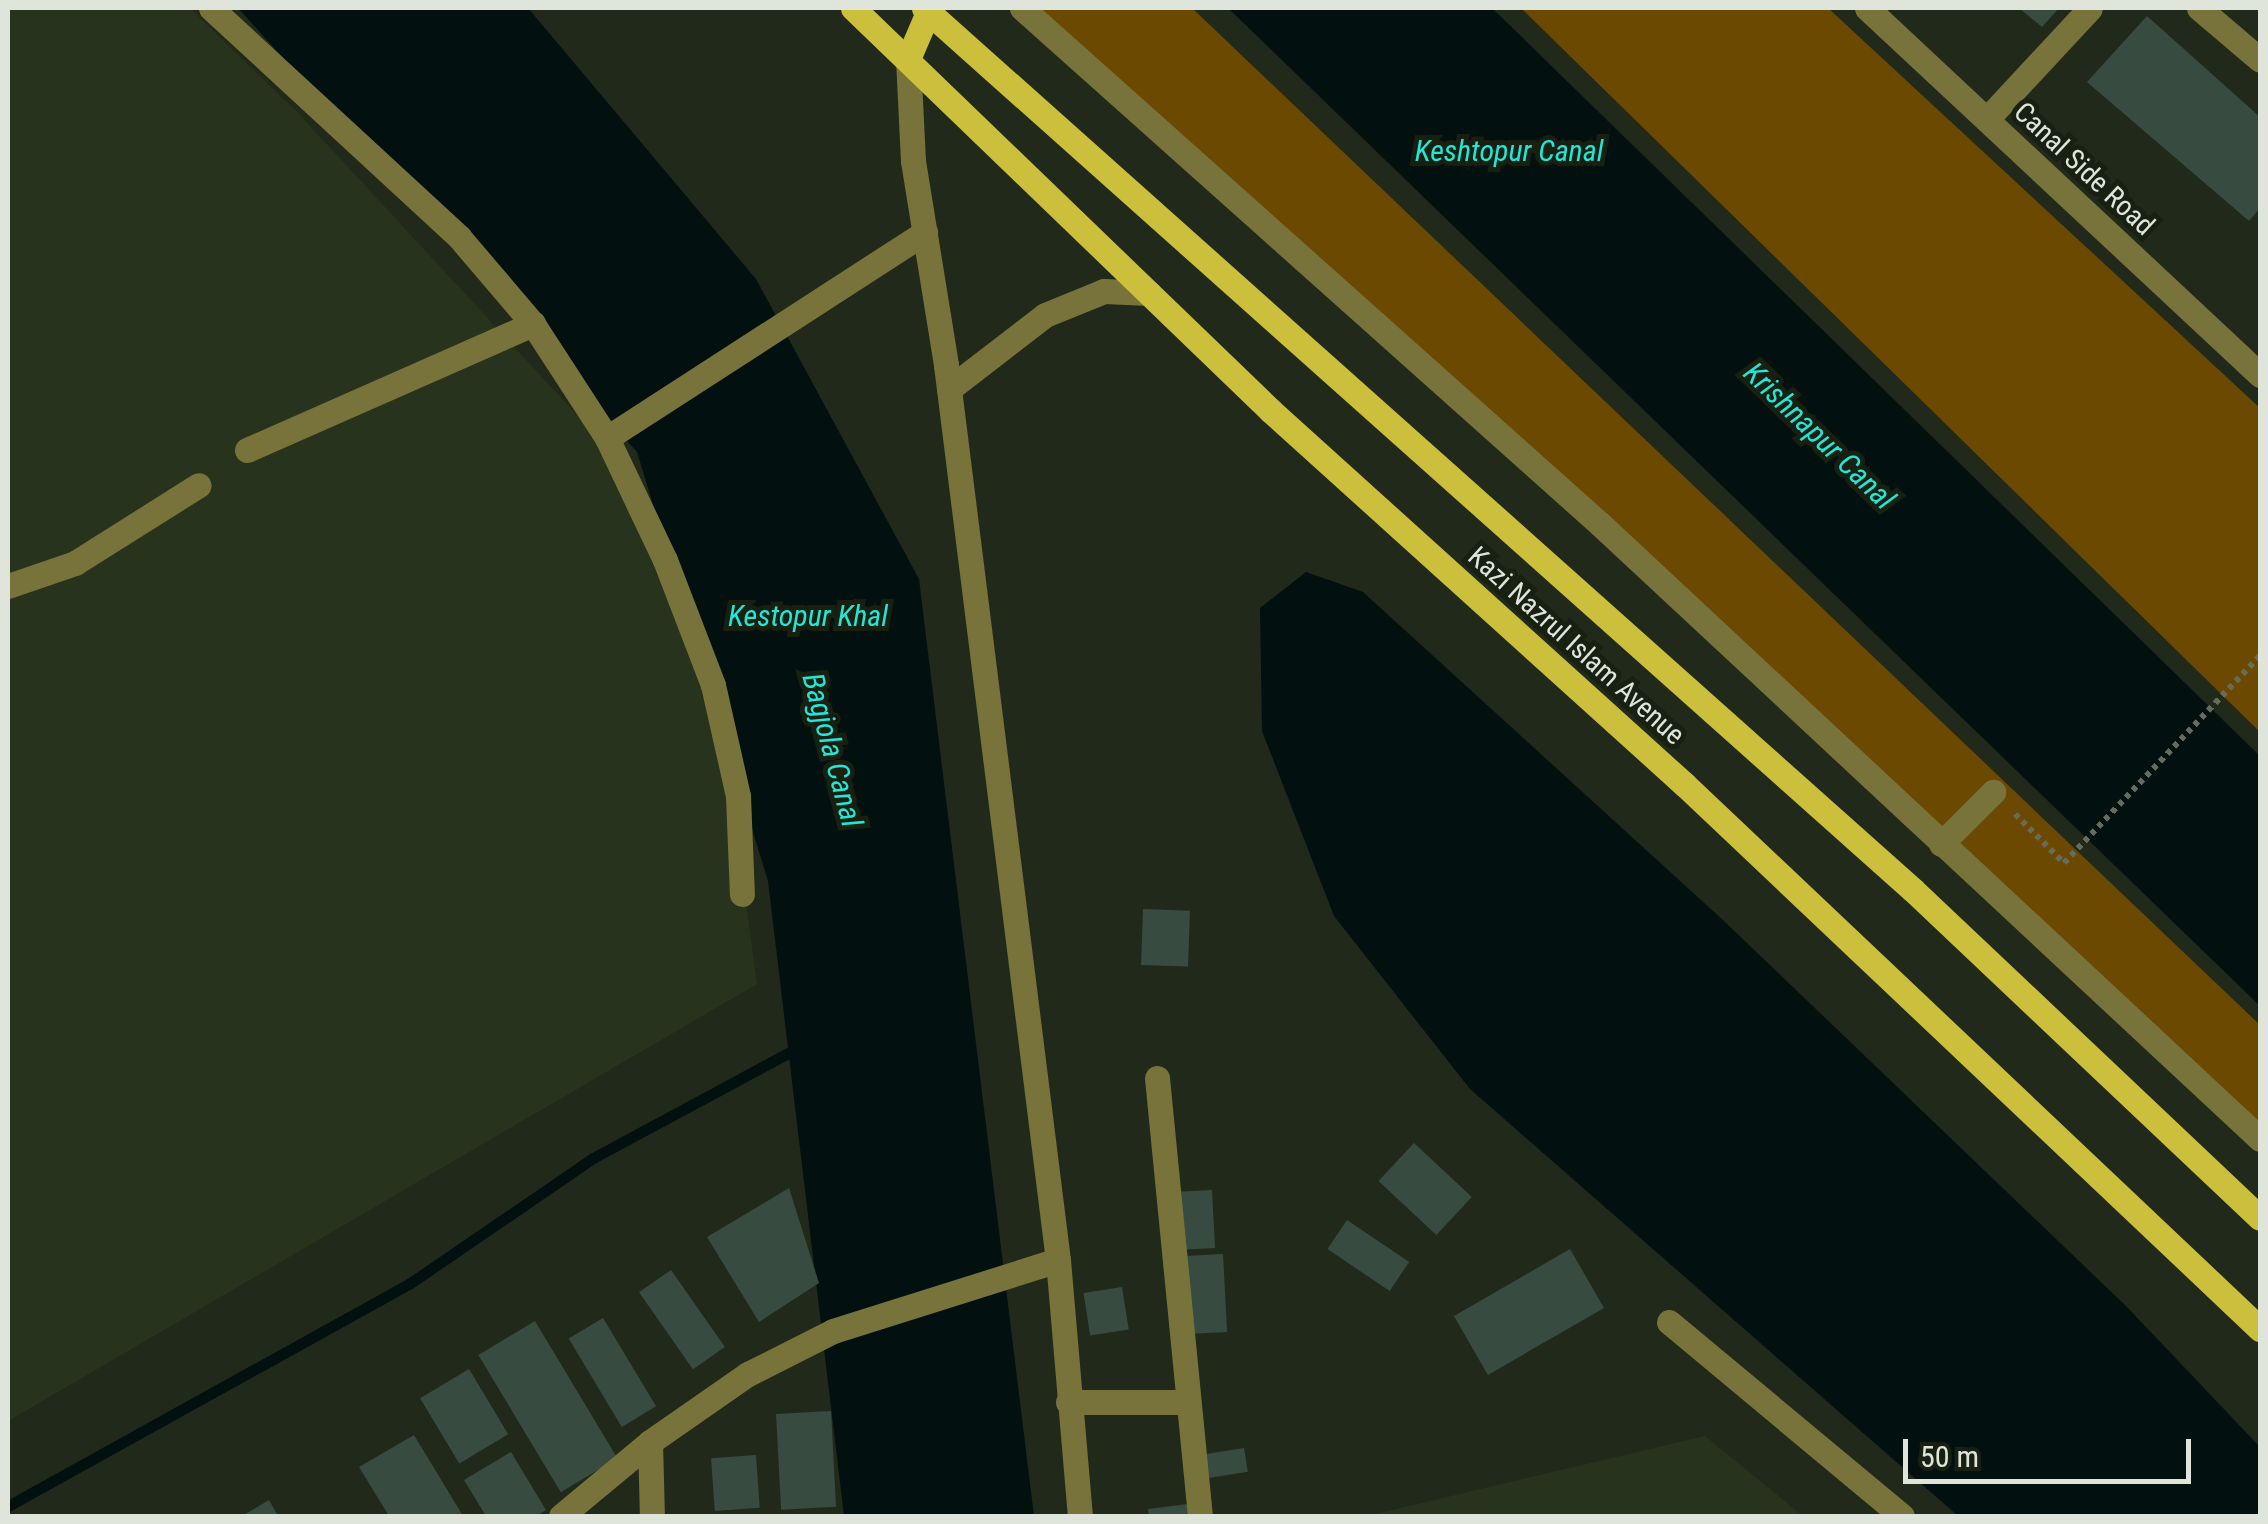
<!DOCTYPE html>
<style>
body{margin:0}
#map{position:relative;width:2268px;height:1524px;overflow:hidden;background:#212a1a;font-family:"Roboto Condensed",sans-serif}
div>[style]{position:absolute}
.built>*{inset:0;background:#27331d}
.forest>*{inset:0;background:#6c4901}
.water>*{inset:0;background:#02100f}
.stream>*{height:11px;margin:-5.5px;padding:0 5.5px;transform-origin:5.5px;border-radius:5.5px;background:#02100f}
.building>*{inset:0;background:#384b40;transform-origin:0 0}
.path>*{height:6px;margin-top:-3px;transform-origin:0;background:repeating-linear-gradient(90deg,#646c5e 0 5px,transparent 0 10px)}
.minor>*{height:25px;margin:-12.5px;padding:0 12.5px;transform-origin:12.5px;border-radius:12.5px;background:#78733a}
.major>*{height:25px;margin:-12.5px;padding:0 12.5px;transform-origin:12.5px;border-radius:12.5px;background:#cbbf3c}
span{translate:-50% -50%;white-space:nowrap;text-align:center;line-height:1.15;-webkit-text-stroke:10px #182011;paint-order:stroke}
.street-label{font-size:28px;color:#dfe5db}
.water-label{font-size:30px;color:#22e7d8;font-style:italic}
.frame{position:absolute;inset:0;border:10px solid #dfe5db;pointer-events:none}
.scale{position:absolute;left:1903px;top:1439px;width:288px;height:45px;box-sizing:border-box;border:5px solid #dfe5db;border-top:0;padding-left:12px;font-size:30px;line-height:35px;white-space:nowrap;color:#dfe5db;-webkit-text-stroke:8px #182011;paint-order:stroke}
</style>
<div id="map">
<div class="built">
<i style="clip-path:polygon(8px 8px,190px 8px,299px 114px,603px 443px,723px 733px,757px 984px,8px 1421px)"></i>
<i style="clip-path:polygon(1705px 1436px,1803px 1516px,1367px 1516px)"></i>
</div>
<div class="forest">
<i style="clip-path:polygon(1024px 8px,1192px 8px,2260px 1025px,2260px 1150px)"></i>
<i style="clip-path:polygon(1521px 8px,1828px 8px,2260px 408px,2260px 732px)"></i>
</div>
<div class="water">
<i style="clip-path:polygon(238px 8px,528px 8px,756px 279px,919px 579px,1034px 1516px,844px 1516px,768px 881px,637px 452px)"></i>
<i style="clip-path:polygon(1228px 8px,1492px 8px,2260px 756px,2260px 1006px)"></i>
<i style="clip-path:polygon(1306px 572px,1363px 592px,1724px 921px,2126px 1306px,2260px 1447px,2260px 1516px,1958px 1516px,1470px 1089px,1334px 916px,1262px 731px,1260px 608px)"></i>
</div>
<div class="stream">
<i style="left:8px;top:1506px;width:458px;rotate:-29deg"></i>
<i style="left:409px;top:1284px;width:223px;rotate:-34.4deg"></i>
<i style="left:593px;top:1158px;width:234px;rotate:-28.3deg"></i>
</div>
<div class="building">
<i style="clip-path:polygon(2019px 8px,2059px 8px,2042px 27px)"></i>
<i style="clip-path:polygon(2147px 16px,2260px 117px,2260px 208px,2249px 221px,2087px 82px)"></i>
<i style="left:1143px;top:909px;width:47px;height:56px;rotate:2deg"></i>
<i style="left:1414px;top:1143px;width:79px;height:52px;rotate:43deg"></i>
<i style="clip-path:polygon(789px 1188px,819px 1283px,759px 1322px,707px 1237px)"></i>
<i style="left:1212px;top:1190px;width:58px;height:35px;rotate:87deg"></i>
<i style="left:1347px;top:1220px;width:75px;height:35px;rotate:34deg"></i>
<i style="left:1570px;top:1249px;width:68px;height:134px;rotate:60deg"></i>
<i style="left:1223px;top:1254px;width:78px;height:39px;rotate:87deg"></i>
<i style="left:671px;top:1270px;width:94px;height:39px;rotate:55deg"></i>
<i style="left:1122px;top:1287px;width:43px;height:39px;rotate:81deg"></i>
<i style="left:603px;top:1318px;width:103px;height:40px;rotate:59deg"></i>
<i style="left:535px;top:1321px;width:160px;height:66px;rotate:59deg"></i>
<i style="left:469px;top:1369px;width:76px;height:57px;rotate:59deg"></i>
<i style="left:831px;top:1411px;width:96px;height:55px;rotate:87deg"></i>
<i style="clip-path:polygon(414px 1435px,463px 1516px,389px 1516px,359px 1467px)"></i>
<i style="left:1244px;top:1448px;width:24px;height:43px;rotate:81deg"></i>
<i style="clip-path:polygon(511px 1452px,546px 1510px,536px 1516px,486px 1516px,464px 1480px)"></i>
<i style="left:756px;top:1455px;width:53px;height:45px;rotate:86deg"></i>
<i style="clip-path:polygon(269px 1500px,278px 1516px,242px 1516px)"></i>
<i style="clip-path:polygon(1188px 1504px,1190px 1516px,1149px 1516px,1148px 1509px)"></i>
</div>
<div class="path">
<i style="left:2015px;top:814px;width:69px;rotate:45deg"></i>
<i style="left:2064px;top:863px;width:285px;rotate:-46.6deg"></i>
</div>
<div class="minor">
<i style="left:211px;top:8px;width:338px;rotate:42.7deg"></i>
<i style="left:459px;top:237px;width:114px;rotate:49.6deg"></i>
<i style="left:533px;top:324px;width:136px;rotate:57deg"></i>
<i style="left:607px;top:438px;width:135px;rotate:64.6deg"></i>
<i style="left:665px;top:560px;width:134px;rotate:69deg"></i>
<i style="left:713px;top:685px;width:114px;rotate:77.3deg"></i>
<i style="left:738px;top:796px;width:98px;rotate:87.7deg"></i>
<i style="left:1022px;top:8px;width:775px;rotate:41.76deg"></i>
<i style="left:1600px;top:524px;width:902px;rotate:42.98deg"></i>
<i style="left:1867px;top:8px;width:538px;rotate:43.04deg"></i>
<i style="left:2199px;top:8px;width:80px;rotate:40.4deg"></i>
<i style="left:908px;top:59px;width:102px;rotate:87.2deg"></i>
<i style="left:913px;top:161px;width:207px;rotate:80.8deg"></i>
<i style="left:946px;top:365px;width:902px;rotate:82.87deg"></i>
<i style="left:1058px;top:1260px;width:257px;rotate:85.1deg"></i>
<i style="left:1987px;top:119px;width:151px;rotate:-47.1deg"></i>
<i style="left:949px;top:389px;width:121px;rotate:-37.6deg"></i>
<i style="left:1045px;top:315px;width:64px;rotate:-22.1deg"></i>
<i style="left:1104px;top:291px;width:45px;rotate:2.5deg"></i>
<i style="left:607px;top:438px;width:379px;rotate:-32.9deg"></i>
<i style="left:247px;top:450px;width:313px;rotate:-23.8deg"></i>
<i style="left:8px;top:586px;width:71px;rotate:-18.9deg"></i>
<i style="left:75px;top:563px;width:146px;rotate:-32.2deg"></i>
<i style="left:1941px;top:844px;width:74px;rotate:-45deg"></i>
<i style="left:1157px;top:1078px;width:440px;rotate:84.4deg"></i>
<i style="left:1669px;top:1322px;width:303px;rotate:39.8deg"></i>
<i style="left:1068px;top:1402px;width:118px"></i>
<i style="left:650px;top:1442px;width:74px;rotate:88.5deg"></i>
<i style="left:561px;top:1516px;width:116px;rotate:-39.7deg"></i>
<i style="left:650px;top:1442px;width:119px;rotate:-34.8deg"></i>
<i style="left:748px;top:1374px;width:95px;rotate:-26.8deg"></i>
<i style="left:833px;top:1331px;width:236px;rotate:-17.5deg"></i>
</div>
<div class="major">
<i style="left:853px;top:8px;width:581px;rotate:43.95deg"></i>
<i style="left:1271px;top:411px;width:557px;rotate:42.09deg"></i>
<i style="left:1684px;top:784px;width:793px;rotate:43.42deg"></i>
<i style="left:924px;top:8px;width:1325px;rotate:41.73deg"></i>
<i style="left:1913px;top:890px;width:477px;rotate:43.4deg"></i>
<i style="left:908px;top:59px;width:51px;rotate:-66.9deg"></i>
</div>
<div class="street-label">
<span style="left:2084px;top:169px;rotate:43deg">Canal Side Road</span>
<span style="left:1576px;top:646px;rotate:42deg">Kazi Nazrul Islam Avenue</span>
</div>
<div class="water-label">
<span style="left:1509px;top:151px">Keshtopur Canal</span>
<span style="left:1819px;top:436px;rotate:44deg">Krishnapur Canal</span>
<span style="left:808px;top:616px">Kestopur Khal</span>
<span style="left:832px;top:750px;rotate:75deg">Bagjola Canal</span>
</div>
<div class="frame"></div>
<div class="scale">50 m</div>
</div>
